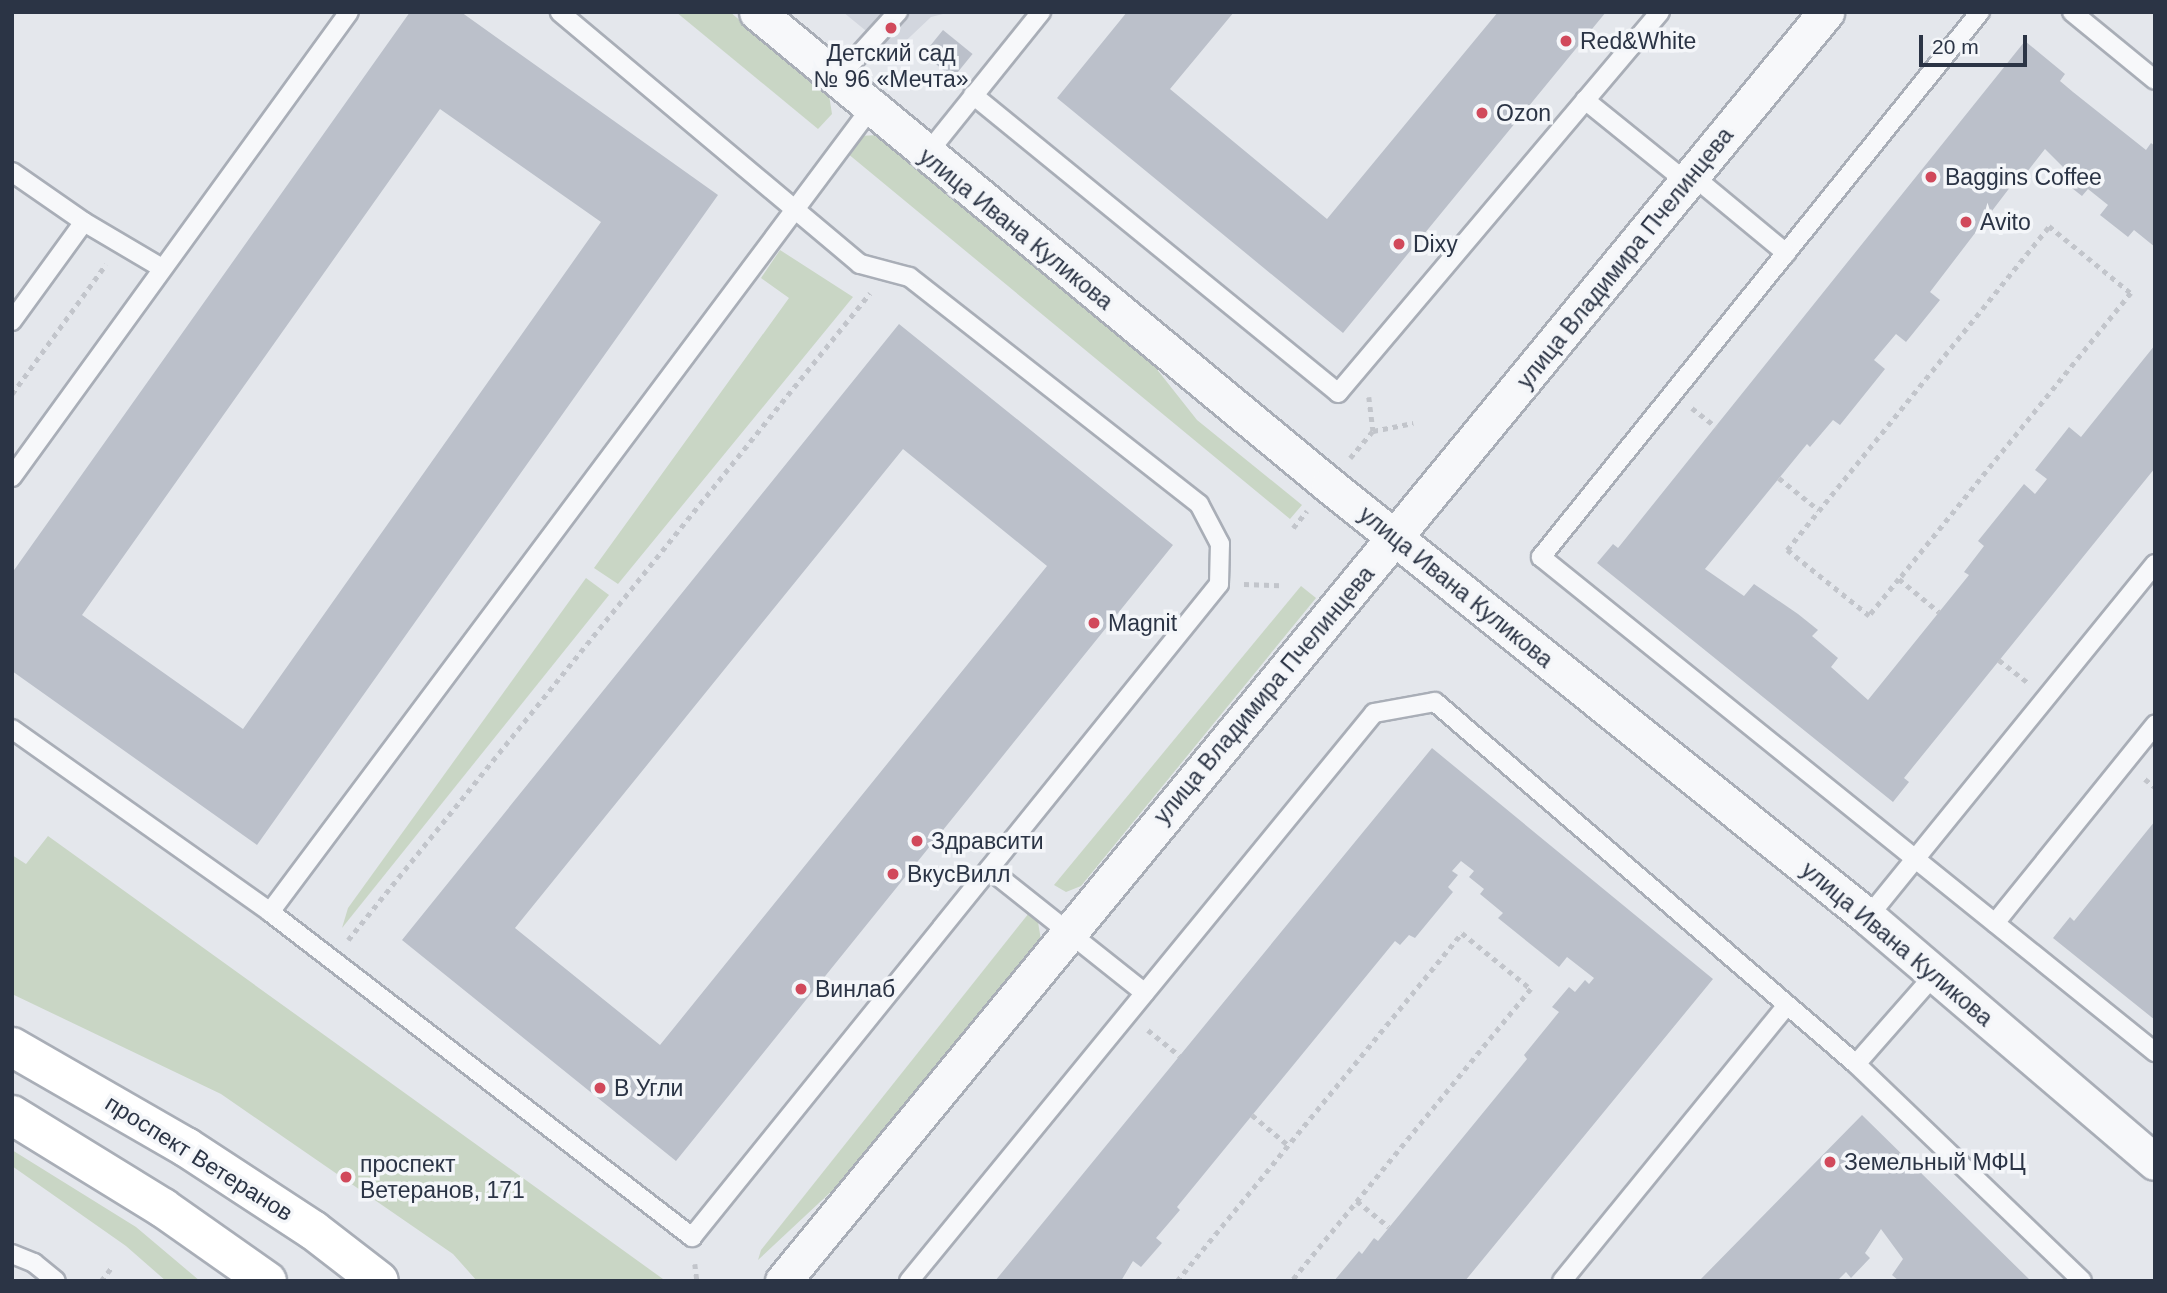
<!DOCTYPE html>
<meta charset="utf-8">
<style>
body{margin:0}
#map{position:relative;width:2167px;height:1293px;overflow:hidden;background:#e4e7ec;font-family:Helvetica,sans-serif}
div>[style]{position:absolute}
.built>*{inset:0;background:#d2d6de}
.green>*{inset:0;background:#c9d6c5}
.building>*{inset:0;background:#bbc0ca;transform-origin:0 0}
.path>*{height:4.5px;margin-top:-2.25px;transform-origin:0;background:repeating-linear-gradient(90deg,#c2c5cb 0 5px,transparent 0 10px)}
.roads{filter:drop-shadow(2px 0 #a9aeb7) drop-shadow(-2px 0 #a9aeb7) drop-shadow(0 2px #a9aeb7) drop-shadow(0 -2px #a9aeb7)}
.service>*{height:18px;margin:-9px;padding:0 9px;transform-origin:9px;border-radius:9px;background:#f7f8fa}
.minor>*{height:35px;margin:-17.5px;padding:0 17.5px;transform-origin:17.5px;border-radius:17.5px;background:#f7f8fa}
.secondary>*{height:38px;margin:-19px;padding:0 19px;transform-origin:19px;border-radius:19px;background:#fff}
.dots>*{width:19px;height:19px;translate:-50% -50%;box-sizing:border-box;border:4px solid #f4f6f9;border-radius:50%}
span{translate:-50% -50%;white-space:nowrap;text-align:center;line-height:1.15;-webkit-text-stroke:7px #f4f6f9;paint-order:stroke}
.poi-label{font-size:23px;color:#2b3445}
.left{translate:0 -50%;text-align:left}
.street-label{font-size:23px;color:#2b3445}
.frame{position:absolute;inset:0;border:14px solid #2b3445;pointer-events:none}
.scale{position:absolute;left:1919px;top:35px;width:108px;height:32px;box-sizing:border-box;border:4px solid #2b3445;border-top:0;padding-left:9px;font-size:21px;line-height:24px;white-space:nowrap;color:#2b3445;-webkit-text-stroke:5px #f4f6f9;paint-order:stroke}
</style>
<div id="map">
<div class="built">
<i style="clip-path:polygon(843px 12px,951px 12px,931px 17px,893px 53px)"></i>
</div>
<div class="green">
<i style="clip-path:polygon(676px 12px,730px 12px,829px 95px,832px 114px,818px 129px)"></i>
<i style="clip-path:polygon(878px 135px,1144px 353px,1197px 420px,1302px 505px,1290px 519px,847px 153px,859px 136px)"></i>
<i style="clip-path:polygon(780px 250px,853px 297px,618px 584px,594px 568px,789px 298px,761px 278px)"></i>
<i style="clip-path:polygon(586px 578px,609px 595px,342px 928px,348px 908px)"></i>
<i style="clip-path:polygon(1301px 586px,1316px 598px,1081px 886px,1066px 892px,1054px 885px)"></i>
<i style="clip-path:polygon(48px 836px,663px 1279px,664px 1281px,477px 1281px,453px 1254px,221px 1094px,12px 994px,12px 855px,26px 864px)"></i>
<i style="clip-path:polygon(1029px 913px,1038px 922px,1041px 940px,835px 1188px,758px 1260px,761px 1250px)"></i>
<i style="clip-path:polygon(12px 1150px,136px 1227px,200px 1281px,166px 1281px,126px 1246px,12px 1166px)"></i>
</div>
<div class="building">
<i style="clip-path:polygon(evenodd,410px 12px,461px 12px,718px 195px,257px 845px,12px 671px,12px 573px,410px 12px,440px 109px,601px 222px,243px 729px,82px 615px,440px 109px)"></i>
<i style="clip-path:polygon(1127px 12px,1234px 12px,1170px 89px,1327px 219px,1498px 12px,1606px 12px,1343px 333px,1057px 98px)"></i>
<i style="left:943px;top:30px;width:38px;height:31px;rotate:39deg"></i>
<i style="clip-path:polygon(2025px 41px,2065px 74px,2060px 81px,2073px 92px,2146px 150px,2151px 143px,2155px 146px,2155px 247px,2134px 230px,2128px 237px,2100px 215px,2108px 205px,2088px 189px,2082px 196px,2068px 185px,2074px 178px,2045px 149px,2027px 172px,2024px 169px,1930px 292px,1940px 300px,1906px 342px,1896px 334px,1874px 360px,1885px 369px,1840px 425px,1833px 420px,1810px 447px,1807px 444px,1705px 569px,1744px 596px,1754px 584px,1798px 614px,1818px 630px,1812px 636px,1838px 658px,1831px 667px,1868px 700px,1969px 575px,1964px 572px,1984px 546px,1978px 541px,2024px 484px,2035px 494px,2047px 479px,2035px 470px,2069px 427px,2081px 437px,2155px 345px,2155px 468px,1904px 778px,1909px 782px,1893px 802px,1597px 563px,1613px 544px,1618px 548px)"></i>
<i style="clip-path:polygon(evenodd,899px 324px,1173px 545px,676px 1161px,402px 940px,899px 324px,903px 449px,1047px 566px,660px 1045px,515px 928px,903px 449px)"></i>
<i style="clip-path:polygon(1432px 748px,1713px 979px,1465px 1281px,1334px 1281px,1359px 1251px,1362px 1254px,1374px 1238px,1378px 1241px,1527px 1059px,1524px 1055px,1559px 1012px,1552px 1007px,1569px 987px,1575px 992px,1585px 980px,1589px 984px,1594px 978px,1567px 957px,1559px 967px,1498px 918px,1503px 913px,1480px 894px,1484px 889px,1469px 877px,1474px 871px,1461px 861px,1452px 871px,1458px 875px,1448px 887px,1453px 892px,1415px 938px,1409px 935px,1400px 945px,1395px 941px,1177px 1207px,1180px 1210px,1156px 1238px,1162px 1243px,1141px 1267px,1133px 1261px,1121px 1281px,995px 1281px)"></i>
<i style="clip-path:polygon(2155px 821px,2155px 1020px,2053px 938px,2070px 917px,2074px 921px)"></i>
<i style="clip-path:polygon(1862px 1115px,2031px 1281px,1899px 1281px,1892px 1275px,1903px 1259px,1881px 1229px,1865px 1253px,1870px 1258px,1851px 1278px,1846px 1272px,1837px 1281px,1699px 1281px)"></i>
</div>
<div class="path">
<i style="left:12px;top:394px;width:160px;rotate:-54.1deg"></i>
<i style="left:1369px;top:397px;width:34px;rotate:83deg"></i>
<i style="left:1692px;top:408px;width:31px;rotate:38deg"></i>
<i style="left:1350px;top:458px;width:35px;rotate:-50deg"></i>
<i style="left:1373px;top:431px;width:41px;rotate:-11.3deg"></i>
<i style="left:1779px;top:478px;width:51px;rotate:38.7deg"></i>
<i style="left:1293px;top:528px;width:22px;rotate:-51deg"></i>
<i style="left:1899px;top:579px;width:48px;rotate:129deg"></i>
<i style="left:1869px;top:616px;width:105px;rotate:-141.2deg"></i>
<i style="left:1787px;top:550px;width:417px;rotate:-51deg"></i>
<i style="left:2049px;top:226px;width:106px;rotate:39.3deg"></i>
<i style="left:2131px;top:293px;width:368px;rotate:129deg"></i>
<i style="left:1899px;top:579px;width:52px;rotate:39.5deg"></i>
<i style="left:1244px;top:584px;width:38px;rotate:2deg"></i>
<i style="left:1999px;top:660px;width:36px;rotate:38deg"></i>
<i style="left:2145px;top:779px;width:13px;rotate:39deg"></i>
<i style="left:348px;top:940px;width:831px;rotate:-51.1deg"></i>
<i style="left:1148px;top:1030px;width:41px;rotate:39.1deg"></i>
<i style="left:1252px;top:1115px;width:47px;rotate:39.8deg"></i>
<i style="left:1357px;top:1201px;width:41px;rotate:39.1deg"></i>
<i style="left:695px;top:1264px;width:17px;rotate:83deg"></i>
<i style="left:101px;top:1281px;width:16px;rotate:-52deg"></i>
<i style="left:1177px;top:1281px;width:450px;rotate:-50.7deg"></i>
<i style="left:1462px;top:933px;width:89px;rotate:39.1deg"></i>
<i style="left:1531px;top:989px;width:377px;rotate:129.3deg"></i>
</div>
<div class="roads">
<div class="service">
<i style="left:1980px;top:12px;width:700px;rotate:128.85deg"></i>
<i style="left:1541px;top:557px;width:789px;rotate:38.88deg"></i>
<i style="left:2072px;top:12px;width:107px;rotate:39.3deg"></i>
<i style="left:837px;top:79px;width:91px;rotate:-47.7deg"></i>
<i style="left:973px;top:95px;width:471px;rotate:39.2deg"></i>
<i style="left:1338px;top:393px;width:499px;rotate:-49.8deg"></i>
<i style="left:1585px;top:100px;width:132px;rotate:38.9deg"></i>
<i style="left:926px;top:155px;width:184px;rotate:-51.2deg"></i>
<i style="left:12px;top:172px;width:88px;rotate:34.8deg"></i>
<i style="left:84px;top:222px;width:88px;rotate:30.6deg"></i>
<i style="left:1693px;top:176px;width:121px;rotate:39.6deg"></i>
<i style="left:12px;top:321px;width:122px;rotate:-54deg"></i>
<i style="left:12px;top:477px;width:574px;rotate:-54.07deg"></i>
<i style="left:12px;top:729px;width:316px;rotate:35.3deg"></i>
<i style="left:270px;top:912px;width:533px;rotate:37.6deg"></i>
<i style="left:692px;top:1237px;width:839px;rotate:-51.09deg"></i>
<i style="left:1219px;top:584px;width:40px;rotate:-88.6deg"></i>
<i style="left:1220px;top:544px;width:45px;rotate:-117.7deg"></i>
<i style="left:1199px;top:504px;width:368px;rotate:-141.9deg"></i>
<i style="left:909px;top:277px;width:51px;rotate:-165.1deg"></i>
<i style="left:860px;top:264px;width:392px;rotate:-140deg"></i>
<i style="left:989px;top:869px;width:199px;rotate:38.5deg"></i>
<i style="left:270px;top:912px;width:1002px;rotate:-53.23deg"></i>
<i style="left:1868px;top:917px;width:455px;rotate:-50.9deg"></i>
<i style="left:1995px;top:923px;width:255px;rotate:-51.1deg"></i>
<i style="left:1856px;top:1064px;width:120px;rotate:-48.7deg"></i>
<i style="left:12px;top:1254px;width:24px;rotate:22deg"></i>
<i style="left:34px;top:1263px;width:28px;rotate:39deg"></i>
<i style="left:909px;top:1281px;width:734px;rotate:-50.69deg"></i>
<i style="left:1374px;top:713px;width:62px;rotate:-10.2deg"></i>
<i style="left:1435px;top:702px;width:555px;rotate:40.69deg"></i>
<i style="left:1856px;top:1064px;width:313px;rotate:43.8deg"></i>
<i style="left:1562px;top:1281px;width:356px;rotate:-50.8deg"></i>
</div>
<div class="minor">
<i style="left:757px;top:12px;width:742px;rotate:39.59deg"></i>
<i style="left:1329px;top:485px;width:691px;rotate:38.71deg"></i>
<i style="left:1868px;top:917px;width:377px;rotate:40.5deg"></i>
<i style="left:783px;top:1281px;width:1643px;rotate:-50.58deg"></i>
</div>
<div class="secondary">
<i style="left:12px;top:1047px;width:201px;rotate:29.9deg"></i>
<i style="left:186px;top:1147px;width:152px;rotate:33.2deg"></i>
<i style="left:313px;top:1230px;width:83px;rotate:37.7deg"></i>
<i style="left:12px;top:1115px;width:177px;rotate:31.6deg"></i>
<i style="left:163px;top:1208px;width:127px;rotate:35.1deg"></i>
</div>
</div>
<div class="dots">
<i style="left:891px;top:28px;background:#d1495b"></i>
<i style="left:1566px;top:41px;background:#d1495b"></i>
<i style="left:1482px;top:113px;background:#d1495b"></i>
<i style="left:1931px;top:177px;background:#d1495b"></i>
<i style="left:1966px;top:222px;background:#d1495b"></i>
<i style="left:1399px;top:244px;background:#d1495b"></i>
<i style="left:1094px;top:623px;background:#d1495b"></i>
<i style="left:917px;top:841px;background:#d1495b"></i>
<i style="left:893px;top:874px;background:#d1495b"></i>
<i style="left:801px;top:989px;background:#d1495b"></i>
<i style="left:600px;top:1088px;background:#d1495b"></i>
<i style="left:1830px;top:1162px;background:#d1495b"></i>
<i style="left:346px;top:1177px;background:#d1495b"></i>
</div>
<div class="poi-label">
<span class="left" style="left:1580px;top:41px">Red&amp;White</span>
<span style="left:891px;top:66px">Детский сад<br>№ 96 «Мечта»</span>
<span class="left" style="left:1496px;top:113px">Ozon</span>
<span class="left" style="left:1945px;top:177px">Baggins Coffee</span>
<span class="left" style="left:1980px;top:222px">Avito</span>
<span class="left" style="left:1413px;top:244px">Dixy</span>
<span class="left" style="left:1108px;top:623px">Magnit</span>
<span class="left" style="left:931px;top:841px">Здравсити</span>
<span class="left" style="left:907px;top:874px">ВкусВилл</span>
<span class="left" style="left:815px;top:989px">Винлаб</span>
<span class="left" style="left:614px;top:1088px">В Угли</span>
<span class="left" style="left:1844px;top:1162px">Земельный МФЦ</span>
<span class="left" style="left:360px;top:1177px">проспект<br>Ветеранов, 171</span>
</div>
<div class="street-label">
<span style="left:1016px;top:229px;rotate:39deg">улица Ивана Куликова</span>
<span style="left:1625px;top:258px;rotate:-51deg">улица Владимира Пчелинцева</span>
<span style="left:1456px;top:587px;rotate:39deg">улица Ивана Куликова</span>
<span style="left:1264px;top:695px;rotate:-50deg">улица Владимира Пчелинцева</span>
<span style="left:1897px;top:944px;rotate:40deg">улица Ивана Куликова</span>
<span style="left:199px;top:1158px;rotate:32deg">проспект Ветеранов</span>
</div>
<div class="frame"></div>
<div class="scale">20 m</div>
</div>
